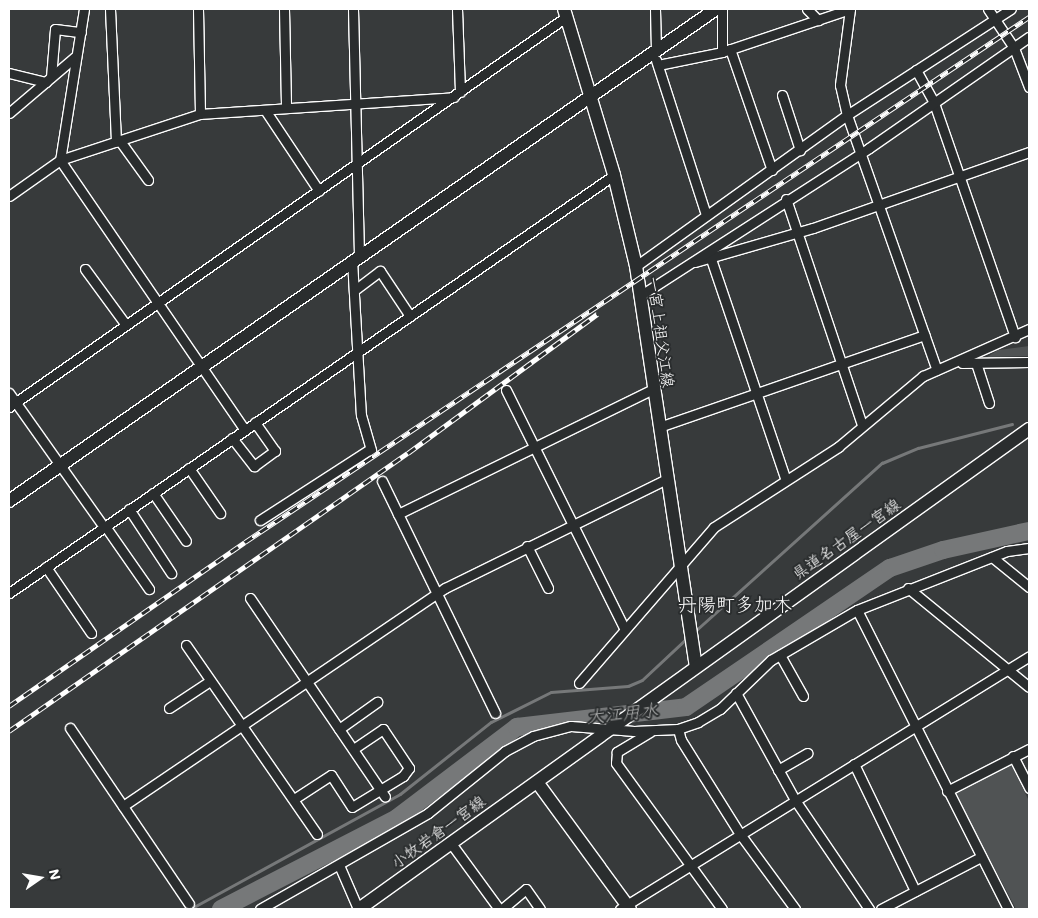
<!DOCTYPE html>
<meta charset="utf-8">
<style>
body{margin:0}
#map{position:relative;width:1038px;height:918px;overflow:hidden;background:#373a3b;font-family:Mali,"Klee One",sans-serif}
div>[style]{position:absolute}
.green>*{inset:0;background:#505354}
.stream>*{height:3px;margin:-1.5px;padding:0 1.5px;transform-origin:1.5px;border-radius:1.5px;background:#767879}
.river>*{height:18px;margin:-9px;padding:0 9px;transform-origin:9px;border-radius:9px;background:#767879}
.roads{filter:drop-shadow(1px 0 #fff) drop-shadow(-1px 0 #fff) drop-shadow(0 1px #fff) drop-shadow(0 -1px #fff)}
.street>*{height:9px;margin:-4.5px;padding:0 4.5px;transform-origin:4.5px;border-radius:4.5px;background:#2a2d2e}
.secondary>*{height:12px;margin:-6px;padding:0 6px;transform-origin:6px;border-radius:6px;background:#2a2d2e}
.rail>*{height:5px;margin-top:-2.5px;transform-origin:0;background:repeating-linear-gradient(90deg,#2a2d2e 0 9px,#fff 0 18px);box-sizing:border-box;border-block:1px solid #fff}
span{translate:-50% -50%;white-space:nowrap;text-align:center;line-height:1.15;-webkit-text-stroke:4px #2a2d2e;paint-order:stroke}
.street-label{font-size:16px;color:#fff}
.water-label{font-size:18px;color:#b4b5b5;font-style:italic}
.quarter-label{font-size:19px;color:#fff}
.frame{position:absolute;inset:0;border:10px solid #fff;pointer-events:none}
.north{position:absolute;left:15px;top:853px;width:50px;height:50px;-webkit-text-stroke:4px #2a2d2e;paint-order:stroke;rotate:77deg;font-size:14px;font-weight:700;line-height:20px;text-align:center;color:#fff}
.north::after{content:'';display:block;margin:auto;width:18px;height:22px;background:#fff;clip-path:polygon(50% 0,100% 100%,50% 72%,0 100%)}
</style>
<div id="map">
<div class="green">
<i style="clip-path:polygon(1029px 346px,1029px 356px,987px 357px,998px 350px)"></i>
<i style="clip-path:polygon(1011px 764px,1029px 801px,1029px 909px,1016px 909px,955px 794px)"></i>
</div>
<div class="stream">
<i style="left:694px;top:632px;width:253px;rotate:-42deg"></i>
<i style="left:882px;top:463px;width:39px;rotate:-23deg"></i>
<i style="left:918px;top:448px;width:97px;rotate:-14.3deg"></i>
<i style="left:190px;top:909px;width:239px;rotate:-28.7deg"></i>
<i style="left:400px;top:794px;width:116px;rotate:-38.4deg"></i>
<i style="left:491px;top:722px;width:67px;rotate:-26.6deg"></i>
<i style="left:551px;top:692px;width:77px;rotate:-4.5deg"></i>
<i style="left:628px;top:686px;width:15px;rotate:-23deg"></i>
<i style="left:642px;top:680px;width:62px;rotate:-43deg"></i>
</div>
<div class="river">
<i style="left:221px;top:909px;width:198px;rotate:-27.3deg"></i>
<i style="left:397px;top:818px;width:151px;rotate:-37.2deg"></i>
<i style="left:517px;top:727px;width:170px;rotate:-6.7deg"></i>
<i style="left:686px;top:707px;width:247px;rotate:-34.3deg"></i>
<i style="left:890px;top:568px;width:56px;rotate:-18.8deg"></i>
<i style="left:943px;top:550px;width:88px;rotate:-12.5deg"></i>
</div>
<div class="roads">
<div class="street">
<i style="left:84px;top:9px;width:153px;rotate:99deg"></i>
<i style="left:60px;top:160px;width:326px;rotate:55.6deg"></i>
<i style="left:110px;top:9px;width:133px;rotate:87.4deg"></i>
<i style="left:198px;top:9px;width:105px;rotate:88.9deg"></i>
<i style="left:284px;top:9px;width:99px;rotate:88.8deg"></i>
<i style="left:353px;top:9px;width:246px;rotate:88.6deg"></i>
<i style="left:457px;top:9px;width:83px;rotate:87.9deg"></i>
<i style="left:655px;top:9px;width:42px;rotate:88.6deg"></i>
<i style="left:807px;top:9px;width:16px;rotate:45deg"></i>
<i style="left:850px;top:9px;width:77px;rotate:97.5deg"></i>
<i style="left:840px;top:85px;width:31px;rotate:77deg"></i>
<i style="left:847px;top:115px;width:270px;rotate:70.6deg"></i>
<i style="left:988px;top:9px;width:47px;rotate:56.3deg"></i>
<i style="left:1014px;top:48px;width:42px;rotate:69deg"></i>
<i style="left:730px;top:49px;width:128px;rotate:70.9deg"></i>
<i style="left:722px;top:52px;width:43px;rotate:-90deg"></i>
<i style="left:656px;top:60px;width:163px;rotate:72.1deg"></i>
<i style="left:658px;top:65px;width:65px;rotate:-11.5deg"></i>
<i style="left:722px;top:52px;width:135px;rotate:-18.6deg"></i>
<i style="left:916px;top:70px;width:38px;rotate:61deg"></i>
<i style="left:934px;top:103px;width:248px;rotate:70.9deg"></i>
<i style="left:9px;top:73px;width:38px;rotate:14deg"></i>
<i style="left:51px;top:77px;width:48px;rotate:-85.2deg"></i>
<i style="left:55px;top:29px;width:26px;rotate:7deg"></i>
<i style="left:782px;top:95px;width:58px;rotate:71.9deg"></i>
<i style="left:265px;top:110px;width:97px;rotate:56.3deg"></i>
<i style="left:9px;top:113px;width:88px;rotate:-40.4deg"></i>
<i style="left:120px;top:141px;width:48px;rotate:54.3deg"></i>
<i style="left:9px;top:196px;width:62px;rotate:-35.2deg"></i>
<i style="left:60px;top:160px;width:147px;rotate:-18.2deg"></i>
<i style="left:200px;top:114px;width:254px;rotate:-3.8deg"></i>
<i style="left:786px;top:199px;width:238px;rotate:71.4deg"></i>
<i style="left:711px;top:259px;width:233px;rotate:71.3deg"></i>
<i style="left:352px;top:260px;width:155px;rotate:86.7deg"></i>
<i style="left:361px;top:415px;width:37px;rotate:74deg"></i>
<i style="left:695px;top:262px;width:123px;rotate:-16.1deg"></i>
<i style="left:813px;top:228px;width:229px;rotate:-19.4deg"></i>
<i style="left:636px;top:266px;width:259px;rotate:-35.6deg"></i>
<i style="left:847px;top:115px;width:195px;rotate:-32.9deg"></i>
<i style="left:85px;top:269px;width:69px;rotate:53.8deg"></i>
<i style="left:356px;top:289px;width:30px;rotate:-37deg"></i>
<i style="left:380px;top:271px;width:54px;rotate:56.3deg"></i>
<i style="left:641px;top:295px;width:271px;rotate:-32.8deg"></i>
<i style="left:869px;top:148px;width:195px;rotate:-34.8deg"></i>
<i style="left:962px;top:363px;width:67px;rotate:-0.9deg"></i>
<i style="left:976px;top:363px;width:42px;rotate:72deg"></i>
<i style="left:506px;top:390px;width:266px;rotate:63.6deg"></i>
<i style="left:9px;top:393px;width:164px;rotate:54.7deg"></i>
<i style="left:9px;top:407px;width:680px;rotate:-35deg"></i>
<i style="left:659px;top:427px;width:281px;rotate:-19.1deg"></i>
<i style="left:232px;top:438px;width:36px;rotate:52deg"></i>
<i style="left:254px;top:466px;width:26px;rotate:-36deg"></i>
<i style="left:275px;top:451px;width:35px;rotate:-125deg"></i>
<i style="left:189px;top:468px;width:55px;rotate:55.4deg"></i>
<i style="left:382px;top:481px;width:258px;rotate:64deg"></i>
<i style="left:153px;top:493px;width:58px;rotate:55.5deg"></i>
<i style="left:129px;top:509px;width:77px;rotate:56.7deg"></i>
<i style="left:398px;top:514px;width:284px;rotate:-26.1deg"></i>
<i style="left:260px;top:520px;width:131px;rotate:-32.8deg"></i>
<i style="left:105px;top:526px;width:77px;rotate:55.1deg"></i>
<i style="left:527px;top:546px;width:47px;rotate:63.4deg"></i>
<i style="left:992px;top:557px;width:48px;rotate:39deg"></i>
<i style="left:46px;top:567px;width:80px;rotate:55.7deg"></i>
<i style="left:908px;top:588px;width:156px;rotate:39.3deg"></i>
<i style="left:9px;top:593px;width:735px;rotate:-34.64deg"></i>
<i style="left:250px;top:598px;width:240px;rotate:55.8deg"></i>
<i style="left:857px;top:610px;width:335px;rotate:63.2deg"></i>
<i style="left:186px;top:645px;width:230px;rotate:55.3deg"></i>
<i style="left:780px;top:655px;width:47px;rotate:60.7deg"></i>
<i style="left:579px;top:683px;width:206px;rotate:-49.1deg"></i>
<i style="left:714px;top:527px;width:148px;rotate:-32.8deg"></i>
<i style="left:838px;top:447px;width:111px;rotate:-39.9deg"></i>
<i style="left:923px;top:376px;width:116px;rotate:-23.9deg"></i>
<i style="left:736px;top:693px;width:122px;rotate:61.1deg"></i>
<i style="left:795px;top:800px;width:132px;rotate:55.8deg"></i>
<i style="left:169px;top:708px;width:49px;rotate:-33.4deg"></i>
<i style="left:70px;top:728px;width:212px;rotate:55.9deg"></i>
<i style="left:339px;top:729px;width:47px;rotate:-35.4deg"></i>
<i style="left:678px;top:729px;width:11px;rotate:75deg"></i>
<i style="left:681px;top:740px;width:111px;rotate:57.9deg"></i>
<i style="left:740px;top:834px;width:93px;rotate:53.7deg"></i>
<i style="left:650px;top:732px;width:39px;rotate:149deg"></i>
<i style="left:617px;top:752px;width:11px;rotate:95deg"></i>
<i style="left:616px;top:763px;width:180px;rotate:54deg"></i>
<i style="left:1013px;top:756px;width:36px;rotate:63deg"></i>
<i style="left:854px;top:764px;width:141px;rotate:64.3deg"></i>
<i style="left:778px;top:770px;width:34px;rotate:-30deg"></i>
<i style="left:947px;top:791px;width:92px;rotate:-27.1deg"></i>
<i style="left:294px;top:799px;width:44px;rotate:-33deg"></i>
<i style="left:331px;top:775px;width:38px;rotate:57deg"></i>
<i style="left:352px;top:807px;width:60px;rotate:-31.3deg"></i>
<i style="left:403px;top:776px;width:10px;rotate:-53deg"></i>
<i style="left:409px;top:768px;width:47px;rotate:-123.7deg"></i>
<i style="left:383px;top:729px;width:36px;rotate:146deg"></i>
<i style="left:123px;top:806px;width:389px;rotate:-34.1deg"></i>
<i style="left:445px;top:588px;width:247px;rotate:-26.2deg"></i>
<i style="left:450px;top:842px;width:83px;rotate:53.8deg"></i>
<i style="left:339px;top:865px;width:48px;rotate:66.6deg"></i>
<i style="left:260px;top:909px;width:193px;rotate:-29.7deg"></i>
<i style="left:428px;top:813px;width:99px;rotate:-38.8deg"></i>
<i style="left:505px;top:751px;width:32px;rotate:-28deg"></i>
<i style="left:533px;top:736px;width:39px;rotate:-15deg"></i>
<i style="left:571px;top:726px;width:63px;rotate:4.5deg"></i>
<i style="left:634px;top:731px;width:44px;rotate:-2.6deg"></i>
<i style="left:678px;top:729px;width:21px;rotate:-19deg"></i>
<i style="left:698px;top:722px;width:26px;rotate:-31deg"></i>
<i style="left:720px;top:709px;width:71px;rotate:-43.9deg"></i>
<i style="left:771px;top:660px;width:99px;rotate:-30.2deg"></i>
<i style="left:857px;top:610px;width:161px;rotate:-21.5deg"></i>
<i style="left:1007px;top:551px;width:22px;rotate:-8deg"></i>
<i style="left:502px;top:909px;width:31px;rotate:-40deg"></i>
<i style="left:526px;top:889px;width:24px;rotate:55deg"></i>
<i style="left:620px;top:909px;width:481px;rotate:-31.7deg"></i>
<i style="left:881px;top:909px;width:113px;rotate:-27.5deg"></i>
</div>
<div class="secondary">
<i style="left:564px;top:9px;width:173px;rotate:73.2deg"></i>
<i style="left:614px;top:175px;width:94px;rotate:76.4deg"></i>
<i style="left:636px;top:266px;width:404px;rotate:81.5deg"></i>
<i style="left:9px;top:501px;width:861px;rotate:-34.83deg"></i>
<i style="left:537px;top:782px;width:157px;rotate:53.8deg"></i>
<i style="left:359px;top:909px;width:824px;rotate:-35.62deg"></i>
</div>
</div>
<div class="rail">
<i style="left:9px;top:706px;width:287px;rotate:-34.8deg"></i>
<i style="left:245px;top:542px;width:944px;rotate:-33.81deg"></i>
<i style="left:9px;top:731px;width:486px;rotate:-34.9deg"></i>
<i style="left:408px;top:453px;width:235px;rotate:-36.3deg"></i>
</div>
<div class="street-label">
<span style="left:661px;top:332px;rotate:82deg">一宮上祖父江線</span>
<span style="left:846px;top:539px;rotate:-35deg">県道名古屋一宮線</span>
<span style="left:438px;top:832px;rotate:-36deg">小牧岩倉一宮線</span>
</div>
<div class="water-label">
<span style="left:622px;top:713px;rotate:-6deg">大江用水</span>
</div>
<div class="quarter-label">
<span style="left:735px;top:604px">丹陽町多加木</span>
</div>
<div class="frame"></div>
<div class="north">N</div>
</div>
